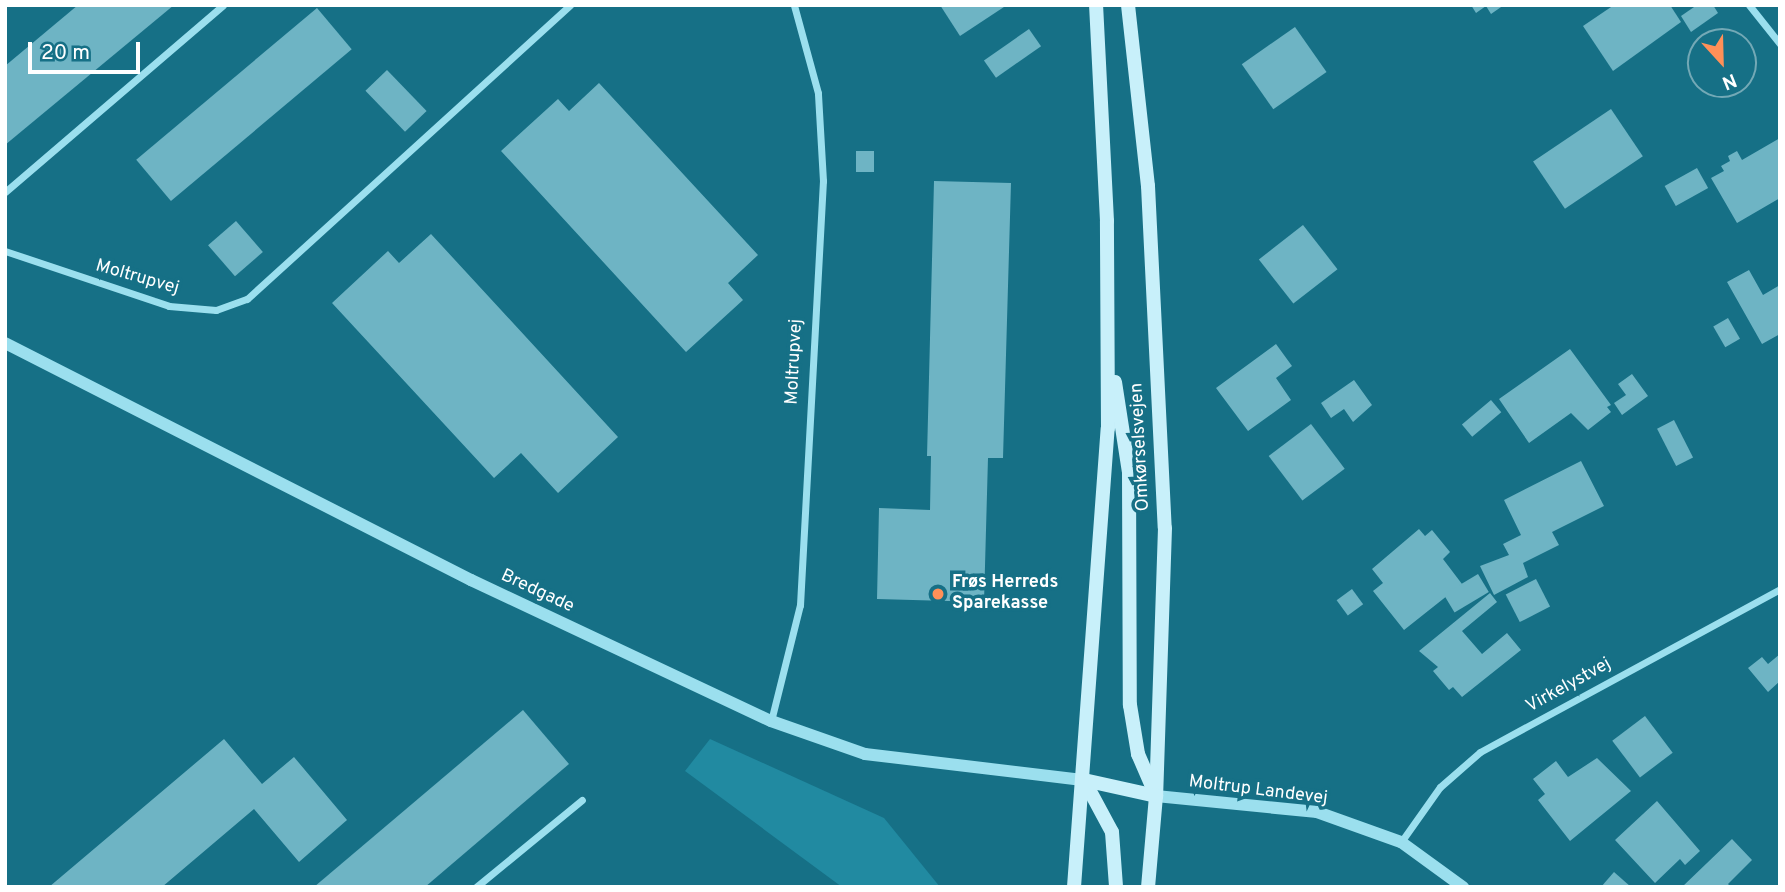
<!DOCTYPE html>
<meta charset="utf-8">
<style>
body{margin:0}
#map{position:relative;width:1785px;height:892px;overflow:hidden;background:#167086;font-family:Overpass,sans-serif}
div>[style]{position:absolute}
.green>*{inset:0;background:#218aa1}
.building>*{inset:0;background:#6eb4c4;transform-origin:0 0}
.minor>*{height:7px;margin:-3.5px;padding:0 3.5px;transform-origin:3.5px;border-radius:3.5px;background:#9bdfee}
.tertiary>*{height:12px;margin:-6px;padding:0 6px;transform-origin:6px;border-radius:6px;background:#9bdfee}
.secondary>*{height:14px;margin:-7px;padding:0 7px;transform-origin:7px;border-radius:7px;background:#c8f0fa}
.dots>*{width:19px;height:19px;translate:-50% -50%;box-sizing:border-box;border:4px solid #167086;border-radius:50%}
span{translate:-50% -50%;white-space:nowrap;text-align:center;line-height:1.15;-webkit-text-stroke:7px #167086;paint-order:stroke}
.street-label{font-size:18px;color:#fff}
.poi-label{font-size:18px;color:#fff;font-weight:700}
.left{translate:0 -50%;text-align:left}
.frame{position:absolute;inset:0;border:7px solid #fff;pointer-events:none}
.north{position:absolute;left:1687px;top:28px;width:70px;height:70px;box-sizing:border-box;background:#167086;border:2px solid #73a9b6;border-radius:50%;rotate:158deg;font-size:19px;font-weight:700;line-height:28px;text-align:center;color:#fff}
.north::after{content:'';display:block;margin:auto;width:24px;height:32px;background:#ff9058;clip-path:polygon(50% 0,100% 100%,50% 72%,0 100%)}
.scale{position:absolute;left:28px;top:42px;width:112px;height:32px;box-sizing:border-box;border:4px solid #fff;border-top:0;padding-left:9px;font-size:21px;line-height:24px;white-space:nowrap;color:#fff;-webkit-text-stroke:5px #167086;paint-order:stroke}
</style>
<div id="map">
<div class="green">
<i style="clip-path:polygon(710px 739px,884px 818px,940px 887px,842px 887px,685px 771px)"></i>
</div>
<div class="building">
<i style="clip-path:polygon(78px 5px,174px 5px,5px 145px,5px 66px)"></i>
<i style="clip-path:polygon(940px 5px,1007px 5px,960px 36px)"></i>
<i style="clip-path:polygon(1471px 5px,1504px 5px,1491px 14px,1486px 6px,1476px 13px)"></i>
<i style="clip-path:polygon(1614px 5px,1670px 5px,1681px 22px,1613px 71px,1583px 26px)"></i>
<i style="clip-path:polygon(1697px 5px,1713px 5px,1718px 13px,1691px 32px,1681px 16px)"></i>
<i style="left:317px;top:8px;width:54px;height:236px;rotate:50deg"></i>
<i style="left:1295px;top:27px;width:55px;height:65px;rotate:55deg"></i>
<i style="left:1029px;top:29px;width:21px;height:55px;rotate:55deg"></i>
<i style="left:387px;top:70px;width:57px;height:30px;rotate:46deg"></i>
<i style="clip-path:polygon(599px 83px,758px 255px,728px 283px,743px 300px,686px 352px,501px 151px,558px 99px,569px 111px)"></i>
<i style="left:1611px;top:109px;width:57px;height:94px;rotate:56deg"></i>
<i style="clip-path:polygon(1780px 138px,1780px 198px,1737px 223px,1711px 178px,1724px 171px,1721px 166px,1730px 161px,1728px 156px,1737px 151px,1742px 160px)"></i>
<i style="left:874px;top:151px;width:21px;height:18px;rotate:90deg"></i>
<i style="left:1697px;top:168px;width:23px;height:37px;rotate:61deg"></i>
<i style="clip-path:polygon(934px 181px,1011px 183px,1003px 458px,988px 458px,984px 602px,877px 599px,879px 508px,930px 510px,931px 456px,927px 456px)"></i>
<i style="left:236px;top:221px;width:41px;height:37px;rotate:49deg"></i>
<i style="left:1303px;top:225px;width:56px;height:56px;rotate:52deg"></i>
<i style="clip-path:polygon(431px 234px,618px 437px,558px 493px,521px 453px,494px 478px,332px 303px,388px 251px,399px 263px)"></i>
<i style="clip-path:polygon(1749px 270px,1763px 295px,1780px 285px,1780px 334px,1762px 344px,1727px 282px)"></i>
<i style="left:1728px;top:318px;width:24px;height:17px;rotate:60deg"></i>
<i style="clip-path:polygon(1276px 344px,1292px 366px,1276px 378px,1291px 400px,1248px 431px,1216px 388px)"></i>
<i style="clip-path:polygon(1570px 349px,1611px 405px,1607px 407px,1611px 412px,1588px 430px,1571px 413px,1529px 443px,1499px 399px)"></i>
<i style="clip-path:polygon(1632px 374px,1648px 396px,1622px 415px,1614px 403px,1626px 395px,1618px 384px)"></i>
<i style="clip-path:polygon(1354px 380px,1372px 405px,1353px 422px,1344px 409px,1331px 418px,1321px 403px)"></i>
<i style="left:1491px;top:400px;width:16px;height:38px;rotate:50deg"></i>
<i style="left:1674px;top:420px;width:42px;height:19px;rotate:63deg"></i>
<i style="left:1311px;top:424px;width:56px;height:53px;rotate:53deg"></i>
<i style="clip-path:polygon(1581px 461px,1604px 506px,1552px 532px,1559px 545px,1523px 563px,1528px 577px,1494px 595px,1480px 566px,1509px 555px,1503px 544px,1521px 535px,1504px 500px)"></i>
<i style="clip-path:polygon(1419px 529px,1425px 536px,1432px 530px,1450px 552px,1443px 559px,1462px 584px,1404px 630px,1373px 591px,1383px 583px,1372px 569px)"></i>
<i style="left:1478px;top:574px;width:21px;height:40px;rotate:59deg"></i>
<i style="left:1536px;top:579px;width:31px;height:34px;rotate:63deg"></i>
<i style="left:1352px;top:589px;width:19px;height:19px;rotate:54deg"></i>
<i style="clip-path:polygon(1490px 593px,1497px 602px,1462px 631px,1482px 654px,1507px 633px,1521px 650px,1462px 697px,1453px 687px,1449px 690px,1433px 671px,1438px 667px,1419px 651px)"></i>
<i style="clip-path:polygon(1780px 654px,1780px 681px,1768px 692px,1748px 668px,1762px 657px,1768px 664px)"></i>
<i style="clip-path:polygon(523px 710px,569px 764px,425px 887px,314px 887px)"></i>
<i style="left:1645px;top:716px;width:46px;height:41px;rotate:53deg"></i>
<i style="clip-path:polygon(224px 739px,262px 784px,294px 757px,347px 820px,299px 862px,254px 809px,162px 887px,49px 887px)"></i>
<i style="clip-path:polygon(1597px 758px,1631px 791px,1570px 841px,1538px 800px,1545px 794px,1533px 779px,1556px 761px,1568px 777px)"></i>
<i style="clip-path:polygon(1657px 801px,1700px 851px,1685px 865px,1680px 859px,1655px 883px,1615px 840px)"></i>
<i style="clip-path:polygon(1732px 839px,1752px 860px,1728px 884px,1731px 887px,1682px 887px)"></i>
<i style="clip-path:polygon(1614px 872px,1631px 887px,1601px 887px)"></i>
</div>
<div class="minor">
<i style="left:1749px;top:5px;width:50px;rotate:51.5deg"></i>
<i style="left:5px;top:192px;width:287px;rotate:-40.6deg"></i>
<i style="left:5px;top:251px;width:173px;rotate:18.5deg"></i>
<i style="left:169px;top:306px;width:47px;rotate:4.9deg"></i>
<i style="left:216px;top:310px;width:33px;rotate:-20deg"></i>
<i style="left:247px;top:299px;width:437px;rotate:-42.3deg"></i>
<i style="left:771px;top:721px;width:120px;rotate:-76deg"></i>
<i style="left:800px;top:605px;width:425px;rotate:-86.9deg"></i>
<i style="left:823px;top:181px;width:88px;rotate:-93.3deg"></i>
<i style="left:818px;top:93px;width:91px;rotate:-105.3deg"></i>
<i style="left:1401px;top:842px;width:67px;rotate:-54.7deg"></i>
<i style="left:1440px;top:787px;width:53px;rotate:-41.2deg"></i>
<i style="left:1480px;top:752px;width:341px;rotate:-28.5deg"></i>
<i style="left:476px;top:887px;width:137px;rotate:-39.4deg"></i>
</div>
<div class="tertiary">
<i style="left:5px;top:343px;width:523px;rotate:26.96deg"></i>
<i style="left:471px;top:580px;width:331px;rotate:25.2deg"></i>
<i style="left:771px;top:721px;width:100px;rotate:19.3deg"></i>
<i style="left:865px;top:754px;width:221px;rotate:6.8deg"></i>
<i style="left:1156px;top:796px;width:162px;rotate:5.7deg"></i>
<i style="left:1317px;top:812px;width:89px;rotate:19.7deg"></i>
<i style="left:1401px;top:842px;width:77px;rotate:36deg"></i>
</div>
<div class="secondary">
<i style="left:1128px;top:5px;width:182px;rotate:83.7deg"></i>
<i style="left:1148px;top:186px;width:342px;rotate:87.2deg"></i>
<i style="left:1165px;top:528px;width:268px;rotate:91.9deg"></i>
<i style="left:1156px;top:796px;width:91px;rotate:95deg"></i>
<i style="left:1115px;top:382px;width:91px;rotate:81.2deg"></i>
<i style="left:1129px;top:472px;width:233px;rotate:89.8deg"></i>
<i style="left:1130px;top:705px;width:50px;rotate:80.7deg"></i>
<i style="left:1138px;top:754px;width:40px;rotate:66.6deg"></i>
<i style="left:1084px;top:780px;width:59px;rotate:61.7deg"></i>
<i style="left:1112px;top:832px;width:55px;rotate:85.8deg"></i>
<i style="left:1084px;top:780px;width:74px;rotate:12.5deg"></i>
<i style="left:1074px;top:887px;width:460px;rotate:-85.8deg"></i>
<i style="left:1108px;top:428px;width:207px;rotate:-90.3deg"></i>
<i style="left:1107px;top:221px;width:216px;rotate:-92.9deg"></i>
</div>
<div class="dots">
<i style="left:938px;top:594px;background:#ff9058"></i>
</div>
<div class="street-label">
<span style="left:137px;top:278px;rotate:16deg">Moltrupvej</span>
<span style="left:795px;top:362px;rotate:-87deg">Moltrupvej</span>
<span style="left:1141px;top:447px;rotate:-93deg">Omkørselsvejen</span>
<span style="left:537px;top:592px;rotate:25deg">Bredgade</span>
<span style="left:1569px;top:686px;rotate:-29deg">Virkelystvej</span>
<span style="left:1258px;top:791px;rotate:7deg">Moltrup Landevej</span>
</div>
<div class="poi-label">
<span class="left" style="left:952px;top:594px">Frøs Herreds<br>Sparekasse</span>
</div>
<div class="frame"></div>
<div class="north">N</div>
<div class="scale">20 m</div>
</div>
